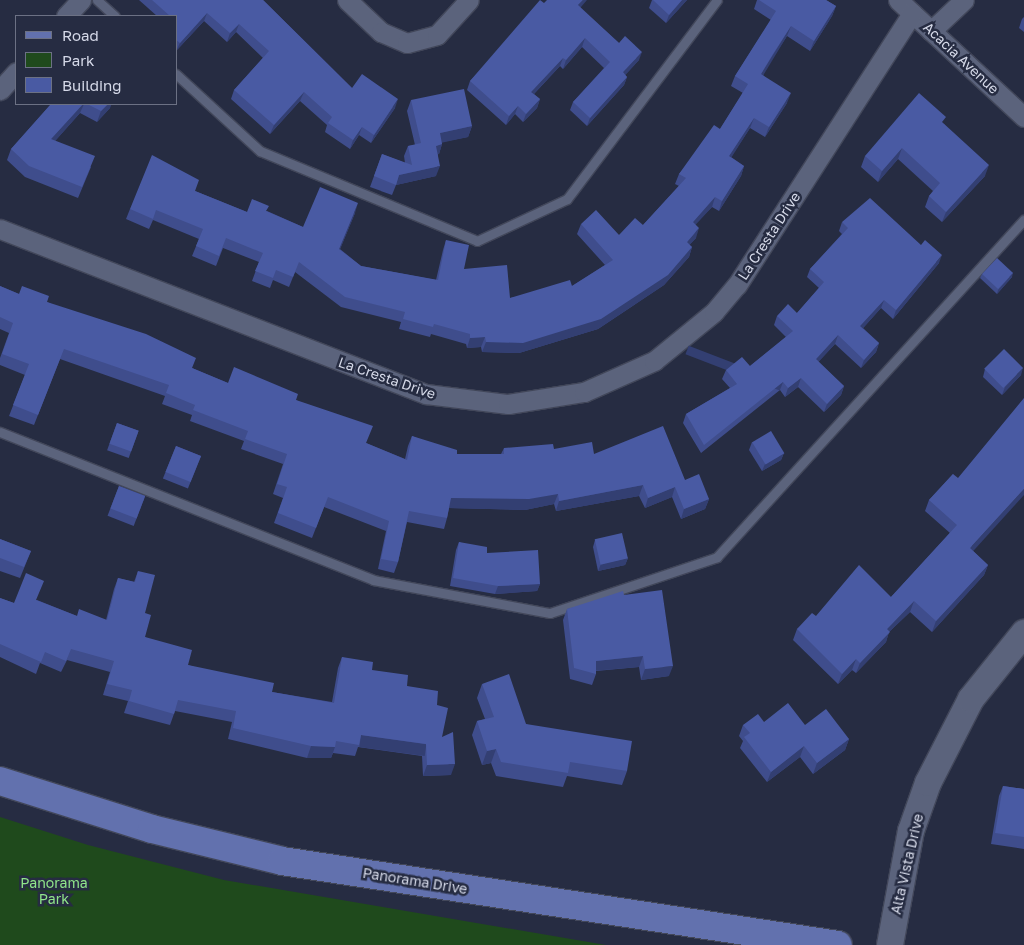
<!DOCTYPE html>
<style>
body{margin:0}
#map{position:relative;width:1024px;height:945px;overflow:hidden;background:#262c42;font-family:"Golos Text",sans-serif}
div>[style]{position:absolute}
.green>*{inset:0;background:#1f4a1c}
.roads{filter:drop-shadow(1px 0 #42475a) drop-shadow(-1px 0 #42475a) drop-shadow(0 1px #42475a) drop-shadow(0 -1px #42475a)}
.lane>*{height:9px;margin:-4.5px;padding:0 4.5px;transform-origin:4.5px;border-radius:4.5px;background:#5b637c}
.street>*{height:19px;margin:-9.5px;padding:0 9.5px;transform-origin:9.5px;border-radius:9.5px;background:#5b637c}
.secondary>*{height:26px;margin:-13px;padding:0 13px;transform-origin:13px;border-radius:13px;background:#5b637c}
.primary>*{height:28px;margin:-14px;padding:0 14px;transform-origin:14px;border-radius:14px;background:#6271ae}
.wall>*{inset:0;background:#3f4d8c;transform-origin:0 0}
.shaded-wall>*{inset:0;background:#333f72;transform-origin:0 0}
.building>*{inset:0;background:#495aa3;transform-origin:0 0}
span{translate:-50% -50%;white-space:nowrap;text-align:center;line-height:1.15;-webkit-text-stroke:5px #262c42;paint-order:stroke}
.street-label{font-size:14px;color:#d5d9e8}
.park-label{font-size:14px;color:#90e58a}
.legend{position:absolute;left:15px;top:15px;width:162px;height:90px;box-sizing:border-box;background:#262c42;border:1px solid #6c7184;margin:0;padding:6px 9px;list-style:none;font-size:15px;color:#d5d9e8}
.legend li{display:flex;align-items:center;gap:10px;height:25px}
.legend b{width:25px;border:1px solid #6c7184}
</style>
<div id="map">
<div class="green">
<i style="clip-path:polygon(0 817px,88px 845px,224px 880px,606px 945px,0 945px)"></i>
</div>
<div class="roads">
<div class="lane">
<i style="left:97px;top:0;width:24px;rotate:42deg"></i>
<i style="left:176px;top:74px;width:114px;rotate:42.5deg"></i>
<i style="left:260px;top:151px;width:235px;rotate:22.5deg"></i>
<i style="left:477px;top:241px;width:99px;rotate:-25deg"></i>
<i style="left:567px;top:199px;width:249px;rotate:-53deg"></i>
<i style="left:0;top:432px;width:401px;rotate:21.6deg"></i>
<i style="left:373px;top:580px;width:180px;rotate:10.6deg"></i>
<i style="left:550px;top:613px;width:176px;rotate:-18.5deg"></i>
<i style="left:717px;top:557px;width:456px;rotate:-47.7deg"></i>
</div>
<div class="street">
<i style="left:347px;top:0;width:47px;rotate:43.3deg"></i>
<i style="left:381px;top:32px;width:28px;rotate:23deg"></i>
<i style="left:407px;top:43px;width:31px;rotate:-15deg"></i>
<i style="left:437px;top:35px;width:47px;rotate:-47.6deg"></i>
<i style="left:898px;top:0;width:172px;rotate:42.9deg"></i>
<i style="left:66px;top:16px;width:22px;rotate:-47deg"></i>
<i style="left:931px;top:31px;width:45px;rotate:-43.2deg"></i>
<i style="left:0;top:90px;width:24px;rotate:-48deg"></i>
<i style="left:0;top:229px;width:457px;rotate:21.2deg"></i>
<i style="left:426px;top:394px;width:83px;rotate:7deg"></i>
<i style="left:508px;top:404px;width:77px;rotate:-9deg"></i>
<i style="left:584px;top:392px;width:77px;rotate:-23.9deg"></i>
<i style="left:654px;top:361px;width:77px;rotate:-39.2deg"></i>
<i style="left:714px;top:312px;width:35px;rotate:-50deg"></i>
<i style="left:737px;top:285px;width:323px;rotate:-57.2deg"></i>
</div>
<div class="secondary">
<i style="left:890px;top:945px;width:116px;rotate:-79.6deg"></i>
<i style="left:911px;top:831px;width:51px;rotate:-70.5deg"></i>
<i style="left:928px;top:783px;width:94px;rotate:-62.9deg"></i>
<i style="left:971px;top:699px;width:85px;rotate:-51.2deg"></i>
</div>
<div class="primary">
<i style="left:0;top:781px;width:159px;rotate:17.5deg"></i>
<i style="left:152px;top:829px;width:134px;rotate:13.8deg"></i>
<i style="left:282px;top:861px;width:562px;rotate:8.59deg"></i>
</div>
</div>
<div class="wall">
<i style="clip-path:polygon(139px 0,263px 0,352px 88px,395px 108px,371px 143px,359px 135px,350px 149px,325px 132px,327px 125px,300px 101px,270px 134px,231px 99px,234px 90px,263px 58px,236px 32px,227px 42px,204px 21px,176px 51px,176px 16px,157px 16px)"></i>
<i style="clip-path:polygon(652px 0,687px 0,666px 23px,649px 8px)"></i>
<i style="clip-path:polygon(757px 0,826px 0,836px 6px,832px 16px,810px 51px,787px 36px,769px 64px,763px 75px,787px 103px,765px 137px,750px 128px,731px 157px,744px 166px,741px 176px,719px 211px,712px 207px,695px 224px,696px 238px,689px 245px,692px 247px,689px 257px,664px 285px,598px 329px,519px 353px,482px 352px,481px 347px,467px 348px,466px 344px,431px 334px,430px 337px,399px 329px,401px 322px,341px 307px,295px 272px,289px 287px,273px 280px,270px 288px,252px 281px,259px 262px,223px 248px,216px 266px,192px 256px,199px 239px,153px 220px,149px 229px,126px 219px,130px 209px,195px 191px,247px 212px,267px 211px,303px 227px,355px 213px,340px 249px,361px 266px,436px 280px,443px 250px,446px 240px,464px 269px,510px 298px,572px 286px,605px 265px,577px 234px,581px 224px,619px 235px,643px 225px,679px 186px,675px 184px,679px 174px,720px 129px,743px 93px,731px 86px,735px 76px,771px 20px,754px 9px)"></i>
<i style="clip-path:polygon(544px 3px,580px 8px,619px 43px,639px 60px,625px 75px,627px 77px,624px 85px,587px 126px,570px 110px,573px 102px,604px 68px,582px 47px,563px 69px,560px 66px,534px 94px,540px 99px,537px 108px,523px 122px,515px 114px,506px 125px,467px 90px,470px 81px)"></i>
<i style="clip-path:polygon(1024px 17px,1024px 32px,1019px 28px,1022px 19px)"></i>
<i style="clip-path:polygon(411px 100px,472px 126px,468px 137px,442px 142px,442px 144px,439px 154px,438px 154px,436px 176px,396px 185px,392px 195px,370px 187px,382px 154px,405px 163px,404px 156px,408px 146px,415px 145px,407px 111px)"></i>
<i style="clip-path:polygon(51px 104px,111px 104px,110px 108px,97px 122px,80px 113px,55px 141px,91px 167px,78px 198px,25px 177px,7px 160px,11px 149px)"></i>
<i style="clip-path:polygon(944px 124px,985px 176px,942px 222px,925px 207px,929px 196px,933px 191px,898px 159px,878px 182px,861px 167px,865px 156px)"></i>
<i style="clip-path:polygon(842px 222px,939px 263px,893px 319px,881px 308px,863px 328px,879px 343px,876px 352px,861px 368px,835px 344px,818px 362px,844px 386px,841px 395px,824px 412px,798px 387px,785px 397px,780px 390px,701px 453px,683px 423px,686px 414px,730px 388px,722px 379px,726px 370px,750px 366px,786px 337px,774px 325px,777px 316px,797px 313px,819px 288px,807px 277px,810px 269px,842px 234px,839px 231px)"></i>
<i style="clip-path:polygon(982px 274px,1012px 277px,997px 294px,980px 278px)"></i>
<i style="clip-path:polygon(0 286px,19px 294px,47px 302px,192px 368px,228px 383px,296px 400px,366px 443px,405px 459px,408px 446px,412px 436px,457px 454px,501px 454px,504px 448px,554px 449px,594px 454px,685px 480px,709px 499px,705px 509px,681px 519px,672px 497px,645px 508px,639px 496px,556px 511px,554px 504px,525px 510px,449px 508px,447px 518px,444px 529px,407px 522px,398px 562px,394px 573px,378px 569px,386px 531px,324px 507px,312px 538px,274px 523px,283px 498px,273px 494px,283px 464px,241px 449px,244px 441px,190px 421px,192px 415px,162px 404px,165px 396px,60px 359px,34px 425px,9px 416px,25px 375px,0 365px,0 358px,9px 333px,0 329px)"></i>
<i style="clip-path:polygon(985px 369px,1021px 375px,1002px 395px,983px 377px)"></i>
<i style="left:117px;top:423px;width:23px;height:29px;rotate:20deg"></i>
<i style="clip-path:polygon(752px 442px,784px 453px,781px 460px,762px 471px,749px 450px)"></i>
<i style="left:176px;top:446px;width:27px;height:35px;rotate:22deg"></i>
<i style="clip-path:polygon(953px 474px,973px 551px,988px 565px,984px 575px,932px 632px,910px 612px,889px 632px,886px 642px,856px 673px,852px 670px,838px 684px,793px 640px,797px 629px,816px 616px,891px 597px,950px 533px,925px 511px,929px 500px)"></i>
<i style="left:119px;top:486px;width:28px;height:32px;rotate:21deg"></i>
<i style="clip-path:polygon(0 539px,31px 551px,20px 578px,0 571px)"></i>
<i style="clip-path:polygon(595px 540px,628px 558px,625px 565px,598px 571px,593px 547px)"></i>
<i style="clip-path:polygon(459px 542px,487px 553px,540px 584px,537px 591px,495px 594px,450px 586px,456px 550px)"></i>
<i style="clip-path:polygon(138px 571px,145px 613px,145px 637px,188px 665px,272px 692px,332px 702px,338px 668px,342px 657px,407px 686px,437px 705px,442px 737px,451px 775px,423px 776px,422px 756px,358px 747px,355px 756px,333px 753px,331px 758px,307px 758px,228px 739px,232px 722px,175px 711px,170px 725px,124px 713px,128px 701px,103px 695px,110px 672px,67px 660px,61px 672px,40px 663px,36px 674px,0 657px,0 598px,14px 603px,37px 600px,77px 616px,106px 620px,114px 589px,118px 578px,134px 582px)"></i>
<i style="clip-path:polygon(624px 595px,669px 676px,641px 680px,639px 667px,596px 671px,596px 674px,592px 685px,570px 679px,563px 620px,567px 609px)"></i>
<i style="clip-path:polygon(482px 684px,526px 724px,627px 771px,622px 785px,567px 776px,563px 787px,496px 776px,491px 763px,482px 765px,472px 735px,477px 721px,485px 719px,477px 698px)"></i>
<i style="clip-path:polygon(764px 722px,805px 725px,849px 739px,845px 750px,813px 774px,800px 757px,767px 782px,740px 748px,743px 741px,739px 736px,743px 725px)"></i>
<i style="clip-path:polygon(1003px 786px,1024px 789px,1024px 849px,991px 844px,999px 796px)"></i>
</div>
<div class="shaded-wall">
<i style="clip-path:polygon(583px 0,587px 0,575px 14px,578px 5px)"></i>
<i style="clip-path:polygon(682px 0,687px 0,666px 23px,669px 15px)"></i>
<i style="clip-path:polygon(836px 6px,832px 16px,810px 51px,814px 41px)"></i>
<i style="clip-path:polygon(207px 13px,204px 21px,176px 51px,180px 43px)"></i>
<i style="clip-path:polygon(239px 24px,236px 32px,227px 42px,230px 33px)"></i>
<i style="clip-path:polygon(791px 26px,787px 36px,758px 84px,761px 74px)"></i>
<i style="clip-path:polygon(585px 38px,582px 47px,563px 69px,566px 60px)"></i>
<i style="clip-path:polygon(642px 52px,639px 60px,620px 81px,623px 72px)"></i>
<i style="clip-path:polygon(563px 58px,560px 66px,528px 100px,531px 92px)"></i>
<i style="clip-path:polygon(627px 77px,624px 85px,587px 126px,590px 118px)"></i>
<i style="clip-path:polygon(304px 92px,300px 101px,270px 134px,274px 125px)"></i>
<i style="clip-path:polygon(791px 93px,787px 103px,765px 137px,769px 127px)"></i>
<i style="clip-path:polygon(398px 99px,395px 108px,371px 143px,374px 135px)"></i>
<i style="clip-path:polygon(540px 99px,537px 108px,523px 122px,526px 114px)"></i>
<i style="clip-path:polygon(83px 104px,84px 104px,80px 113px,47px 150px,51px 139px)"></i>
<i style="clip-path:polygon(108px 104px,111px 104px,110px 108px,97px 122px,101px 111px)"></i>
<i style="clip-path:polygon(518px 106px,515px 114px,506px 125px,509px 116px)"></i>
<i style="clip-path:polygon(754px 118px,750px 128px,726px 166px,729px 156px)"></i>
<i style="clip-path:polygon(472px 126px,468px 137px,436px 144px,440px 133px)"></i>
<i style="clip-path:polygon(362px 127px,359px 135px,350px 149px,353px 140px)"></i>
<i style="clip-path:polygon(442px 144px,439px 154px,432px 156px,436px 146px)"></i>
<i style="clip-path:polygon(902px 148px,898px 159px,878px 182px,882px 171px)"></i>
<i style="clip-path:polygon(989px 165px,985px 176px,942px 222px,946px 212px)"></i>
<i style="clip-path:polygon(440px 166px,436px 176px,396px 185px,399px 175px)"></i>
<i style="clip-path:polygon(744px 166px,741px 176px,719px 211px,722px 201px)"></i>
<i style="clip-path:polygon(715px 197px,712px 207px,689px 232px,693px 222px)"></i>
<i style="clip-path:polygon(358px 203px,355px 213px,336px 259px,339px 249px)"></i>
<i style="clip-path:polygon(699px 228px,696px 238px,683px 252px,687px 242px)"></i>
<i style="clip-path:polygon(692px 247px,689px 257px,664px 285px,598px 329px,519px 353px,482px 352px,486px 342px)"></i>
<i style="clip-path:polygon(942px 255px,939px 263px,893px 319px,896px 310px)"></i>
<i style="clip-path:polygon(1013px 273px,1012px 277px,997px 294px,998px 290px)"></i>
<i style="clip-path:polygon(884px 300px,881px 308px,857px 335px,860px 326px)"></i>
<i style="clip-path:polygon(838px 335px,835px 344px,813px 368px,816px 359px)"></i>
<i style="clip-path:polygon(485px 337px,481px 347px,467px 348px,470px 338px)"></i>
<i style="clip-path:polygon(879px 343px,876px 352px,861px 368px,864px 360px)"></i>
<i style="clip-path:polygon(1023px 368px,1021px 375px,1002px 395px,1005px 387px)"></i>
<i style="clip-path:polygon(801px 378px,798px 387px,785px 397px,788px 388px)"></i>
<i style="left:783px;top:382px;width:9px;height:101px;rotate:111deg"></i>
<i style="clip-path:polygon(844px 386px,841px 395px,824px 412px,827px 404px)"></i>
<i style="clip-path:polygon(784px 453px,781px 460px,762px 471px,765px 464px)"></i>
<i style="clip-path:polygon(643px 485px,639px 496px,556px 511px,559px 501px)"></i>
<i style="clip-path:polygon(675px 487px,672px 497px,645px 508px,648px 498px)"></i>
<i style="clip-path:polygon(1024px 489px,1024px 495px,966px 559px,970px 548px)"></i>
<i style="clip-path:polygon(558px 494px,554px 504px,525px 510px,447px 508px,451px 498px)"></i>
<i style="clip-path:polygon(709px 499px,705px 509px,681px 519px,684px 509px)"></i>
<i style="clip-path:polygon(628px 558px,625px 565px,598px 571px,601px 564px)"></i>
<i style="clip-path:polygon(988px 565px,984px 575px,932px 632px,936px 621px)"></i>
<i style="clip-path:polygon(540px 584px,537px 591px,495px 594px,498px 586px)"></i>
<i style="clip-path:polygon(914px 601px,910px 612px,889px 632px,886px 642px,856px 673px,860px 663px,887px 629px)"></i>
<i style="clip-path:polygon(643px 656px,639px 667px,592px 671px,596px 661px)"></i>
<i style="clip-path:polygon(856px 659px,852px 670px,838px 684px,842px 674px)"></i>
<i style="clip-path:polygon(673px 666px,669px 676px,641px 680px,645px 669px)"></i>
<i style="left:361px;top:735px;width:66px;height:12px;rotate:8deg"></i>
<i style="clip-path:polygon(849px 739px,845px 750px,813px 774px,817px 763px)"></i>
<i style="clip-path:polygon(311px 746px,335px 747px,331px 758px,307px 758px)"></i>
<i style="clip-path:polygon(804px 746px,800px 757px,767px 782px,771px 772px)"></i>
<i style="clip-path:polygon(496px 749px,491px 763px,482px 765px,487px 751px)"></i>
<i style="clip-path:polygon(455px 764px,451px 775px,423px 776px,427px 765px)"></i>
</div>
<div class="building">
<i style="clip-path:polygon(152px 0,263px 0,352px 88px,362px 74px,398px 99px,374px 135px,362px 127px,353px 140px,328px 123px,332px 117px,304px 92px,274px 125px,234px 90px,269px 51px,239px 24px,230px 33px,207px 13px,180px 43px,176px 40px,176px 16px,170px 16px)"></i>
<i style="clip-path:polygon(540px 0,544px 3px,547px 0,583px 0,578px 5px,619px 43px,625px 36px,642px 52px,623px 72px,627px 77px,590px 118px,573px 102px,610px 62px,585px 38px,566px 60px,563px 58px,531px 92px,540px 99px,526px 114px,518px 106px,509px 116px,470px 81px)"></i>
<i style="clip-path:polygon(653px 0,682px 0,669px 15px)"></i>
<i style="clip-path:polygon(759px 0,826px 0,836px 6px,814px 41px,791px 26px,773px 54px,761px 74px,791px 93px,769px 127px,754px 118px,729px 156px,744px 166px,722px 201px,715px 197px,693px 222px,699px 228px,687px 242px,692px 247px,668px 275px,601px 319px,523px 343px,486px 342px,485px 337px,470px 338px,470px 334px,434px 324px,433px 327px,403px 319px,405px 312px,345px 297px,299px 262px,293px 277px,276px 270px,273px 278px,255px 271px,263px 253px,226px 238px,219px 256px,196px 246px,203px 229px,156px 210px,153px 219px,130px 209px,152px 155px,199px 180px,195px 191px,247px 212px,252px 199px,269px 206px,266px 211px,303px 227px,320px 187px,358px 203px,339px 249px,361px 266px,438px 280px,446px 240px,469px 245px,464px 269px,507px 265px,510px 298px,570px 280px,572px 286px,613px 260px,581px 224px,596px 210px,619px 235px,635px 218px,643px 225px,686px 178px,679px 174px,714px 125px,720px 129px,748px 84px,735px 76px,776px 11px)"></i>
<i style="clip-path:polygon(464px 89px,472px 126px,440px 133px,442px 144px,436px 146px,440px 166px,399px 175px,396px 185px,374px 176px,382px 154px,412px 165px,408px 146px,421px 143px,411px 100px)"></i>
<i style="clip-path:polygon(919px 93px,946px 117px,942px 122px,989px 165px,946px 212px,929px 196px,940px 183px,902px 148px,882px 171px,865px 156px)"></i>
<i style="clip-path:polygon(51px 104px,83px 104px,51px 139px,95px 156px,82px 187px,29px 166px,11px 149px)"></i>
<i style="clip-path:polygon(87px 104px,108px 104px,101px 111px)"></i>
<i style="clip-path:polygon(870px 198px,921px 245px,925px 240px,942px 255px,896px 310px,884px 300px,860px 326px,879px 343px,864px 360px,838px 335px,816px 359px,844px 386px,827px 404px,801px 378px,788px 388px,783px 382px,704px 445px,686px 414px,737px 384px,726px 370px,742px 357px,750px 366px,793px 331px,777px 316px,788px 304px,797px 313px,824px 282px,810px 269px,848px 228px,842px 222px)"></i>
<i style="left:997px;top:258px;width:22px;height:22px;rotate:43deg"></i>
<i style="clip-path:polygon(0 286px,19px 294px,22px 286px,49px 296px,47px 302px,146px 334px,196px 358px,192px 368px,228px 383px,234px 367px,298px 394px,296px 400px,373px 426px,366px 443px,407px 460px,412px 436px,457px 450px,457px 454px,504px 454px,504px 448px,553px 444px,554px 449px,592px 442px,594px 454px,663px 426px,685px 480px,699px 474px,709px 499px,684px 509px,675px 487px,648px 498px,643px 485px,559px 501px,558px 494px,529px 499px,451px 498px,447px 518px,409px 511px,398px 562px,381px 559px,389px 521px,328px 497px,316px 528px,278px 513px,287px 487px,277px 484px,287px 454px,245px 439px,248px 431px,193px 410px,195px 405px,166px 393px,169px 385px,64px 349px,38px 415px,13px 405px,29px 364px,2px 354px,13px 323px,0 317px)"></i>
<i style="left:1004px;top:349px;width:27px;height:28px;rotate:45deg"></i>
<i style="clip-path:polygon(1024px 398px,1024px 489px,970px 548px,988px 565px,936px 621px,914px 601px,887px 629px,890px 632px,860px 663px,856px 659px,842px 674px,797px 629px,812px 613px,816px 616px,859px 565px,891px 597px,957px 525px,929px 500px,953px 474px,958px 478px)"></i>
<i style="left:117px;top:423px;width:23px;height:22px;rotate:20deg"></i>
<i style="left:771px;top:431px;width:26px;height:22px;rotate:59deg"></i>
<i style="left:176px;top:446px;width:27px;height:28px;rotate:22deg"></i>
<i style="left:119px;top:486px;width:28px;height:24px;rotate:21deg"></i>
<i style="left:622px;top:533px;width:26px;height:28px;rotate:77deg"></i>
<i style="clip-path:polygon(0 539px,31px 551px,24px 567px,0 558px)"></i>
<i style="clip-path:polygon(459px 542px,487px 547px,487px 553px,538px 550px,540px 584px,498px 586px,453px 578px)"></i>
<i style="clip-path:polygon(138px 571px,155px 575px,145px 613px,151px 615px,145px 637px,192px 650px,188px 665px,274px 683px,272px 692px,334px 703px,342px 657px,373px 662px,372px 670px,408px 675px,407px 686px,438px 691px,437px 705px,448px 708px,442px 737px,453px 732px,455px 764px,427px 765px,426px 744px,361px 735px,359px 745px,336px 741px,335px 747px,311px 746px,233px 728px,236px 711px,178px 700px,174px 714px,129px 701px,132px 690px,107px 684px,114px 661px,71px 649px,66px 661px,45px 652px,41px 662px,0 644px,0 598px,14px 603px,26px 573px,44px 581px,36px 600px,77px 616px,79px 609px,107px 620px,118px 578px,135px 582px)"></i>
<i style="clip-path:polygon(662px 590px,673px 666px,645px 669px,643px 656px,596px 661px,596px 674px,574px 668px,567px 609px,623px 591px,624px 595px)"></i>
<i style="clip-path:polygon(509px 674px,526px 724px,632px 741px,627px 771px,570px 762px,568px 773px,501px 762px,496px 749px,487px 751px,477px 721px,494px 717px,482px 684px)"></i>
<i style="clip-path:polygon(788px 703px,805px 725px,826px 709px,849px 739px,817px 763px,804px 746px,771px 772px,744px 737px,750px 733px,743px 725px,758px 714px,764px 722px)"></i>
<i style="clip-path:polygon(1003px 786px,1024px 789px,1024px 837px,995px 833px)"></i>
</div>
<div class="street-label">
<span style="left:961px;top:58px;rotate:43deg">Acacia Avenue</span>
<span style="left:769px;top:236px;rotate:-57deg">La Cresta Drive</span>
<span style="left:387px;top:378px;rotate:19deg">La Cresta Drive</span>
<span style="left:907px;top:864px;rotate:-77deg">Alta Vista Drive</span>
<span style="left:415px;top:881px;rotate:9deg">Panorama Drive</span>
</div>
<div class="park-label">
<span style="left:54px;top:891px">Panorama<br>Park</span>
</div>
<ul class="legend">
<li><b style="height:6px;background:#6271ae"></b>Road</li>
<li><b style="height:14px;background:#1f4a1c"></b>Park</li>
<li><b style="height:14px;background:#495aa3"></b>Building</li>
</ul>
</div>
